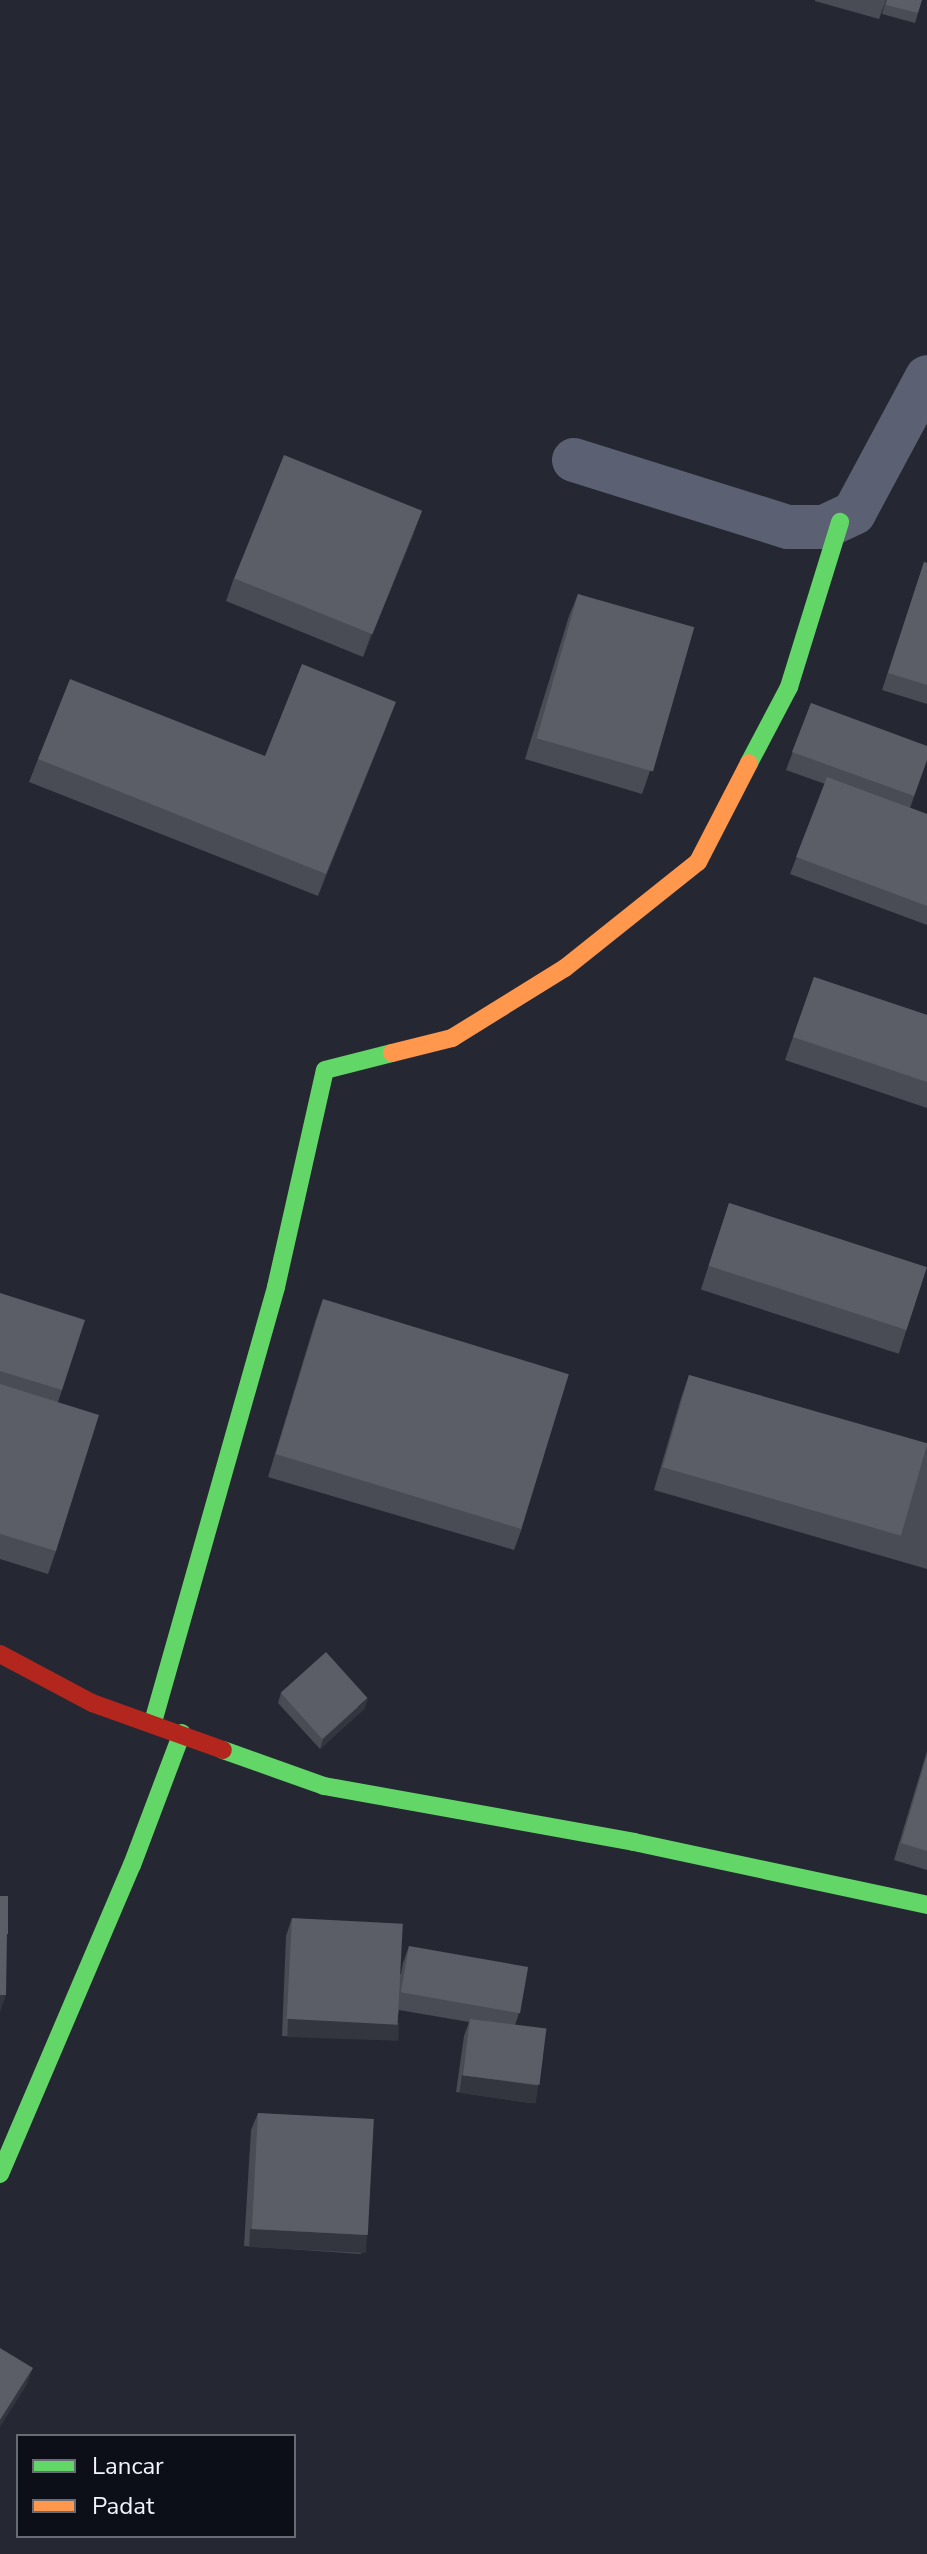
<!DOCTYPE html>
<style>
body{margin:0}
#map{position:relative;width:927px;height:2554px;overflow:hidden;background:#252832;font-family:"Nunito Sans",sans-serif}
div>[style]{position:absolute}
.street>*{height:44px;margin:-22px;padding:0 22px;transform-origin:22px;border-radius:22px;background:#5b6172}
.fast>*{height:18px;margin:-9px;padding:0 9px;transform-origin:9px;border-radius:9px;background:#63d668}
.slow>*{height:18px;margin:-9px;padding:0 9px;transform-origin:9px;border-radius:9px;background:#ff974d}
.jam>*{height:18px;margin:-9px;padding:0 9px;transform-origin:9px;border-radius:9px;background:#b3261e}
.wall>*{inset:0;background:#494c54;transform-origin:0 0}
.shaded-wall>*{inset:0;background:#33363f;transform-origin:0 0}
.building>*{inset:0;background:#5b5e66;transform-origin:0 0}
span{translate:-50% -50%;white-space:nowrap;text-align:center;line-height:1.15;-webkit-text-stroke:7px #0c0f17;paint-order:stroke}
.legend{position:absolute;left:16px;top:2434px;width:280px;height:104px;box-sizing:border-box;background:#0c0f17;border:2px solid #676b73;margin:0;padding:10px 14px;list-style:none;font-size:24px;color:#f0f4fe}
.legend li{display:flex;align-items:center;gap:16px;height:40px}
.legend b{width:40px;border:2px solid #676b73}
</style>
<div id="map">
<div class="street">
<i style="left:574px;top:460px;width:224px;rotate:17.4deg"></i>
<i style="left:788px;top:527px;width:36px"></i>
<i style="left:824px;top:527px;width:33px;rotate:-25deg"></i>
<i style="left:854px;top:513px;width:154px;rotate:-61.8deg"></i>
</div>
<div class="fast">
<i style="left:749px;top:763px;width:86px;rotate:-62.2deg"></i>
<i style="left:789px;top:687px;width:173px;rotate:-72.8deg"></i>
<i style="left:153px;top:1722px;width:452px;rotate:-74.2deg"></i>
<i style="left:276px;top:1287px;width:222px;rotate:-77.3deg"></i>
<i style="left:325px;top:1070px;width:69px;rotate:-14.2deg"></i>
<i style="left:223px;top:1750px;width:107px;rotate:19.6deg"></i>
<i style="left:324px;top:1786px;width:315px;rotate:10.2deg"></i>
<i style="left:634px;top:1842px;width:300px;rotate:12.1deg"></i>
<i style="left:0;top:2174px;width:336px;rotate:-66.9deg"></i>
<i style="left:132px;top:1865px;width:141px;rotate:-69.3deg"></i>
</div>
<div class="slow">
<i style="left:392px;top:1053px;width:62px;rotate:-14deg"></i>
<i style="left:452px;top:1038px;width:133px;rotate:-31.8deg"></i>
<i style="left:565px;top:968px;width:170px;rotate:-38.6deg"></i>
<i style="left:698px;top:862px;width:111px;rotate:-62.7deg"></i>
</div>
<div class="jam">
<i style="left:0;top:1654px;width:104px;rotate:28deg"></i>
<i style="left:92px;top:1703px;width:139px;rotate:19.7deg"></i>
</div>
<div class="wall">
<i style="clip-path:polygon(815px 0,886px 0,879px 19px,815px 1px)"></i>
<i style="clip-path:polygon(886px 0,918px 13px,915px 23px,882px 14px)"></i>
<i style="clip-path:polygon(414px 533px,363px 657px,226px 601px,234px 578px)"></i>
<i style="clip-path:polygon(924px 562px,927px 563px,927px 704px,882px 690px)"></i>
<i style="clip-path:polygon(578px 594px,650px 771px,642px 794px,525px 759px,569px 616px)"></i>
<i style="clip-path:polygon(811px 703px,927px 760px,910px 808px,927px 814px,927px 925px,790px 874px,825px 784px,786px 770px)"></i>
<i style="clip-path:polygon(387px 725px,318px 896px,29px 782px,38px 759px,265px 756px)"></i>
<i style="clip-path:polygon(814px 977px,927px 1015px,927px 1108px,785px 1060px)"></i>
<i style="left:729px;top:1203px;width:208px;height:91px;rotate:18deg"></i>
<i style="clip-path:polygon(0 1293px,62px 1390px,58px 1402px,56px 1551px,48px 1574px,0 1559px)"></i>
<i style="clip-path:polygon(323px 1299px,522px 1528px,514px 1550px,268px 1477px,315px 1322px)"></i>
<i style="clip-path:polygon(689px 1375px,927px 1444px,927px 1569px,654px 1490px,681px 1398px)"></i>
<i style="clip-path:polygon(281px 1693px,365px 1708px,320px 1749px,278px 1703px)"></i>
<i style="clip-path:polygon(927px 1751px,927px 1870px,894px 1860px)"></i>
<i style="clip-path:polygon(292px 1918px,401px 1974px,403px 1963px,409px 1946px,519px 2013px,515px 2025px,538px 2086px,531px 2103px,456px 2092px,464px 2036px,469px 2022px,399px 2010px,392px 2040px,282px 2036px,286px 1936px)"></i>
<i style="clip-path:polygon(258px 2113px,367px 2236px,361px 2254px,244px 2246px,251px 2130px)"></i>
</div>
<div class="shaded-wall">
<i style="clip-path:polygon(422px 510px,414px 533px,363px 657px,371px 634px)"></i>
<i style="clip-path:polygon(396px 702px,387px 725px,318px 896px,326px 874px)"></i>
<i style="clip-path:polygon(368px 1698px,365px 1708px,320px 1749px,323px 1739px)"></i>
<i style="clip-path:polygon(0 1995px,6px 1995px,0 2012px)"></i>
<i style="left:288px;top:2019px;width:111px;height:18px;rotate:2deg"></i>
<i style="left:462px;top:2075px;width:77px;height:18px;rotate:8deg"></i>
<i style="left:250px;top:2229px;width:117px;height:18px;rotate:3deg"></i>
<i style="clip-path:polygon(33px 2368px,26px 2386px,0 2427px,0 2420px)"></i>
</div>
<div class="building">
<i style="clip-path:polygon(887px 0,922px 0,918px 13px,886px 5px)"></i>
<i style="left:284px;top:455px;width:149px;height:133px;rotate:22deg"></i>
<i style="clip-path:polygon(924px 562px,927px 563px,927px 685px,888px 673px)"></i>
<i style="left:578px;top:594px;width:121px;height:150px;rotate:16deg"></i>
<i style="clip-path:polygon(302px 664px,396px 702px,326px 874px,38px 759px,70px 679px,265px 756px)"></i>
<i style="clip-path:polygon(811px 703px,927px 746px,927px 760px,914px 796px,792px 752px)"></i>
<i style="clip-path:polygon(827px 777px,927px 814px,927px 906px,796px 857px)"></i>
<i style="clip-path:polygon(814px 977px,927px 1015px,927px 1082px,793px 1037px)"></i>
<i style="left:729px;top:1203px;width:208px;height:66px;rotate:18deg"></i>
<i style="clip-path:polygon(0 1293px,85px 1320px,62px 1390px,0 1371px)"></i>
<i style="left:323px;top:1299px;width:257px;height:162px;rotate:17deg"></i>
<i style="left:689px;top:1375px;width:248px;height:96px;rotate:16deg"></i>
<i style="clip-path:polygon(0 1384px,99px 1415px,56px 1551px,0 1534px)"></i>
<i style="left:326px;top:1652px;width:62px;height:61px;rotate:48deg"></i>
<i style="clip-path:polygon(927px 1755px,927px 1851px,901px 1843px)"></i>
<i style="clip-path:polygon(0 1896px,8px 1896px,8px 1934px,7px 1934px,7px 1932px,0 1932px)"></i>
<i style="left:292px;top:1918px;width:111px;height:101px;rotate:3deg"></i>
<i style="clip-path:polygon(0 1932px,7px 1932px,6px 1995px,0 1995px)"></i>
<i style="left:409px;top:1946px;width:121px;height:47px;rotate:10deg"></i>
<i style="left:470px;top:2019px;width:77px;height:57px;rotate:7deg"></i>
<i style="left:258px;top:2113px;width:116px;height:116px;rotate:3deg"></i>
<i style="clip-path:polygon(0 2348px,33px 2368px,0 2420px)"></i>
</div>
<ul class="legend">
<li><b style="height:10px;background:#63d668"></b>Lancar</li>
<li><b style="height:10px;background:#ff974d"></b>Padat</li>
</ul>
</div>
